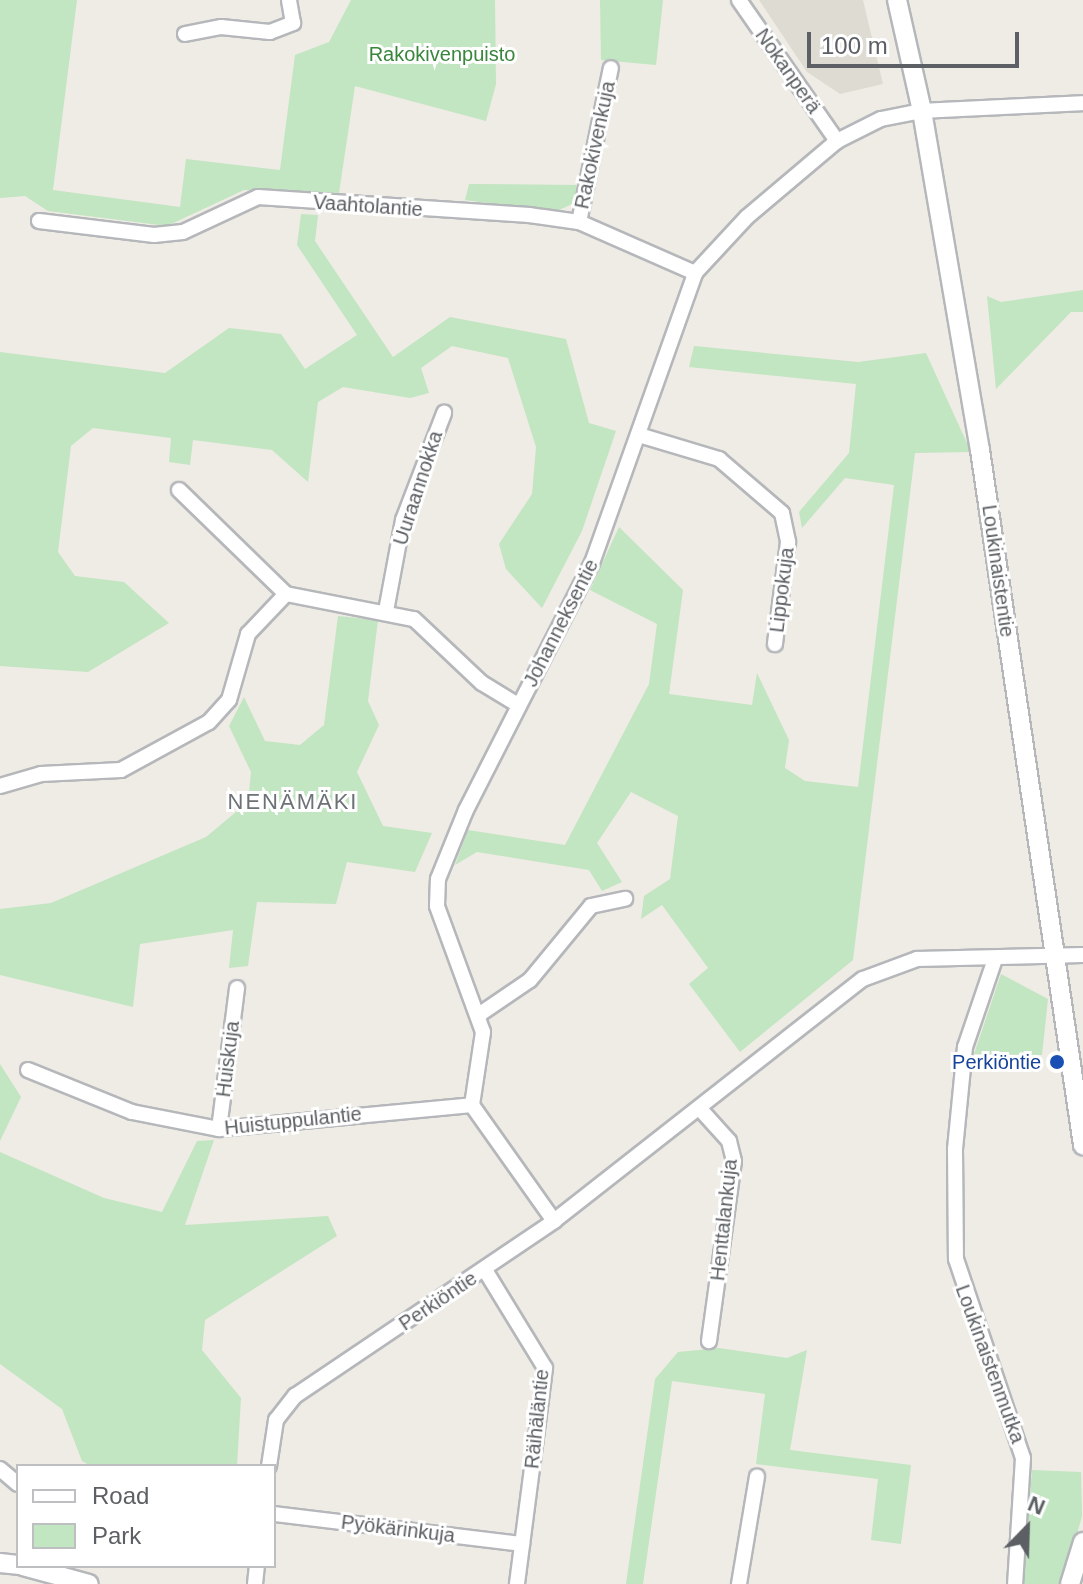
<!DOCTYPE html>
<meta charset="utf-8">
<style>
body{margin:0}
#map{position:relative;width:1083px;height:1584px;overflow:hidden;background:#eeece4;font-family:Helvetica,sans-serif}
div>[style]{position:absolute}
.education>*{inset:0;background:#dedbd2}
.green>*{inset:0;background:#c2e5c2}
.roads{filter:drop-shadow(2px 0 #b5b7bb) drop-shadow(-2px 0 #b5b7bb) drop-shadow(0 2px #b5b7bb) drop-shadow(0 -2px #b5b7bb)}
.minor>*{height:14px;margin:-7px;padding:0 7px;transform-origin:7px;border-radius:7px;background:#fff}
.tertiary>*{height:18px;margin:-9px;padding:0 9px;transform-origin:9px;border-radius:9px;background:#fff}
.dots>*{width:22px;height:22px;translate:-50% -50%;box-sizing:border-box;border:4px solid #fff;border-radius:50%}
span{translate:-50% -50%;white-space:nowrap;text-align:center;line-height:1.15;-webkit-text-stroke:6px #fff;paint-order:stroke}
.park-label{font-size:20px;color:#39863c}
.street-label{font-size:20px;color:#5c6064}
.transit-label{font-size:20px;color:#164399}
.right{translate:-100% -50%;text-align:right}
.neighbourhood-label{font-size:22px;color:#6d7276;letter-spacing:2px}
.legend{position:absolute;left:16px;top:1464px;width:260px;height:104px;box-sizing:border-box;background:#fff;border:2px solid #bebfc1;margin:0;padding:10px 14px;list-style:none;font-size:24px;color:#5c6064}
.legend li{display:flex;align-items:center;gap:16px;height:40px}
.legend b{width:40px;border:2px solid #bebfc1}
.north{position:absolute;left:987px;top:1488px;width:80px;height:80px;-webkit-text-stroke:6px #fff;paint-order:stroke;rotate:23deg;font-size:22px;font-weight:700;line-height:32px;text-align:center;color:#5c6064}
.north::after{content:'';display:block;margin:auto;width:28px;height:36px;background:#5c6064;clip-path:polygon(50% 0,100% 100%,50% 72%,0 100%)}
.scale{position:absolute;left:807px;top:32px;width:212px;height:36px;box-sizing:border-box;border:4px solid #5c6064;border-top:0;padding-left:10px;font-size:24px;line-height:28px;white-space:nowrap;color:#5c6064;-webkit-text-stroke:6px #fff;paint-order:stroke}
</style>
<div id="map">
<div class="education">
<i style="clip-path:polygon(759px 0,863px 0,883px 84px,840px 94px,807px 72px)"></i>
</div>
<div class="green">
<i style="clip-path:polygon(0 0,77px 0,53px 190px,180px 207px,186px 159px,280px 170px,295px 55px,329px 42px,351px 0,495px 0,496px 84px,486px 121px,355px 86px,339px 193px,244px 190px,167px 226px,48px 211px,25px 196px,0 198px)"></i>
<i style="clip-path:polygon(600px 0,663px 0,656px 65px,601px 60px)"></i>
<i style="clip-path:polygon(469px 184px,579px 185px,572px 204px,555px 212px,465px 200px)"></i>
<i style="clip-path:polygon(301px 214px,318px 215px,315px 241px,393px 357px,450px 317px,566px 339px,589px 423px,616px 431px,582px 531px,542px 608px,506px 569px,499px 544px,532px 494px,536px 447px,508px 358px,452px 346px,421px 368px,429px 393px,410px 398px,343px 387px,318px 402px,308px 482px,272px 450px,193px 440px,190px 465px,169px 462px,171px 438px,93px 428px,71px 446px,58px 552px,75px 576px,124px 582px,169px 623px,88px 672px,0 666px,0 352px,165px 373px,229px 328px,281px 334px,305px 369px,357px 335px,297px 245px)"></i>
<i style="clip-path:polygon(1083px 290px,1083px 312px,1071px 312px,996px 389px,987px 296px,1001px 302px)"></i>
<i style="clip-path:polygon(694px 346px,858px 362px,926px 353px,971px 452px,915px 453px,853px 960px,740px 1052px,689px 984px,708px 968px,662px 905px,641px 919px,644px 896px,670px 879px,678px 816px,631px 792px,597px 843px,622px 882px,602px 891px,589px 870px,477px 852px,455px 865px,468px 830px,565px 845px,649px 684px,657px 624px,590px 590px,619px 527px,683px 590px,669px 694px,752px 705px,757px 673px,789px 740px,785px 768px,805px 781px,858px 787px,894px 485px,845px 478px,802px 528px,799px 512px,849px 453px,856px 384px,689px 367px)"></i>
<i style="clip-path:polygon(338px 616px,378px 620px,368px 701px,379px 725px,357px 772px,383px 826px,432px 833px,415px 872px,347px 862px,336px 904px,257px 902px,248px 966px,229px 968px,233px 930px,140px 944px,133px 1007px,0 975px,0 909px,51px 903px,206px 837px,248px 802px,251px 772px,229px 726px,244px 697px,265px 741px,300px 745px,324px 725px)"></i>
<i style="clip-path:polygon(1001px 974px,1048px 999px,1042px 1055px,974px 1054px)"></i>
<i style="clip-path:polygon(0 1064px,21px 1097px,0 1141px)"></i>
<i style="clip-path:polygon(214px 1140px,185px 1225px,328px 1216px,337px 1236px,205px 1320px,202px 1350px,241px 1398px,237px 1466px,91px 1466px,82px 1461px,62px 1409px,0 1364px,0 1152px,104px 1198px,162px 1212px,197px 1141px)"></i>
<i style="clip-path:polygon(719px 1348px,787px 1358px,807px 1350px,790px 1450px,911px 1465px,901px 1544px,871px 1540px,878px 1479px,756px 1464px,765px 1394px,672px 1381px,643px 1584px,626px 1584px,655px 1379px,678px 1352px)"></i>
<i style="clip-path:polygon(1032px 1470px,1081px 1472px,1082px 1516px,1063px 1584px,1023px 1584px)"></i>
</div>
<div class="roads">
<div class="minor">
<i style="left:739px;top:0;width:172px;rotate:55.2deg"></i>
<i style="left:185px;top:34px;width:37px;rotate:-11deg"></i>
<i style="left:221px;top:27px;width:49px;rotate:5.8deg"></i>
<i style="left:270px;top:32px;width:25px;rotate:-21deg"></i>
<i style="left:293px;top:23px;width:23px;rotate:-100deg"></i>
<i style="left:39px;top:221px;width:116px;rotate:6.9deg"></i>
<i style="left:154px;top:235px;width:29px;rotate:-6deg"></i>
<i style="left:183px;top:232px;width:83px;rotate:-25deg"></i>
<i style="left:258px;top:197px;width:272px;rotate:3.8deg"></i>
<i style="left:529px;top:215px;width:50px;rotate:8deg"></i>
<i style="left:579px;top:222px;width:127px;rotate:23.7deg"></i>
<i style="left:579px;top:222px;width:157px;rotate:-78.3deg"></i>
<i style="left:639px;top:435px;width:84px;rotate:16.7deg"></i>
<i style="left:719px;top:459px;width:83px;rotate:40.6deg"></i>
<i style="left:782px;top:513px;width:30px;rotate:78deg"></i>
<i style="left:788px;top:542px;width:103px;rotate:97.3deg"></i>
<i style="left:179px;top:490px;width:149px;rotate:44.2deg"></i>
<i style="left:286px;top:594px;width:130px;rotate:11.1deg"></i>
<i style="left:414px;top:619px;width:93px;rotate:43.3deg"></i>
<i style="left:482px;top:683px;width:42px;rotate:31.4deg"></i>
<i style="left:386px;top:611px;width:93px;rotate:-79.4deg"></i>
<i style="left:403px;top:520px;width:115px;rotate:-69deg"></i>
<i style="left:0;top:786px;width:43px;rotate:-16.3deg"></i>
<i style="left:41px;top:774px;width:80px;rotate:-2.9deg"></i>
<i style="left:121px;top:770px;width:100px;rotate:-28.6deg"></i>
<i style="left:209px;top:722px;width:30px;rotate:-48deg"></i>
<i style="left:229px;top:700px;width:69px;rotate:-73.9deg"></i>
<i style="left:248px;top:634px;width:55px;rotate:-46.5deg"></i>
<i style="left:995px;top:959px;width:93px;rotate:108.8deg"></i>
<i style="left:965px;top:1047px;width:102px;rotate:95.6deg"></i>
<i style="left:955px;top:1149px;width:110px;rotate:89.5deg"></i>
<i style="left:956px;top:1259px;width:210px;rotate:71.4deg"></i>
<i style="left:1023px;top:1458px;width:126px;rotate:93.6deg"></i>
<i style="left:480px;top:1014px;width:60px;rotate:-34.2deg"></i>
<i style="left:530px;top:980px;width:96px;rotate:-50.5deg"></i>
<i style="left:591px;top:906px;width:35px;rotate:-12deg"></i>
<i style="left:28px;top:1070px;width:112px;rotate:22deg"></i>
<i style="left:132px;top:1112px;width:89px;rotate:11.1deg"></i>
<i style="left:219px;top:1129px;width:254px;rotate:-5.4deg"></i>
<i style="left:701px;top:1110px;width:42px;rotate:47.9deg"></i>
<i style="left:729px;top:1141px;width:21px;rotate:76deg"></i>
<i style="left:734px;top:1161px;width:182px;rotate:97.9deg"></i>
<i style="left:219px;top:1129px;width:142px;rotate:-82.7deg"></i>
<i style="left:554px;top:1221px;width:142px;rotate:-125.3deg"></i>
<i style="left:472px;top:1105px;width:74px;rotate:-81.4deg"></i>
<i style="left:483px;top:1032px;width:134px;rotate:-110.1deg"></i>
<i style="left:437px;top:906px;width:27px;rotate:-88deg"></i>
<i style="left:438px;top:879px;width:74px;rotate:-67.9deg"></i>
<i style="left:466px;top:810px;width:277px;rotate:-63deg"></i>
<i style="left:592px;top:563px;width:308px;rotate:-70.4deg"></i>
<i style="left:695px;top:273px;width:76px;rotate:-47.1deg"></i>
<i style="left:747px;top:217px;width:118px;rotate:-40.2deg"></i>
<i style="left:837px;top:141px;width:49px;rotate:-26.6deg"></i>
<i style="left:881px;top:119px;width:42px;rotate:-11deg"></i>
<i style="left:922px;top:111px;width:161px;rotate:-2.8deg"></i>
<i style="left:485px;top:1270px;width:115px;rotate:58.5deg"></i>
<i style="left:545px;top:1368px;width:218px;rotate:97.4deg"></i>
<i style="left:269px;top:1466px;width:47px;rotate:-81.3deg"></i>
<i style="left:276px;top:1420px;width:31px;rotate:-52deg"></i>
<i style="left:295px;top:1396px;width:313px;rotate:-34deg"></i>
<i style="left:554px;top:1221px;width:392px;rotate:-38.1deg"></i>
<i style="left:863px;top:979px;width:58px;rotate:-20.3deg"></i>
<i style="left:917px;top:959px;width:166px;rotate:-1.4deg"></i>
<i style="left:0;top:1469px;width:23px;rotate:40deg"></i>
<i style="left:274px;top:1514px;width:250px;rotate:6.9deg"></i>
<i style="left:255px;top:1584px;width:18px;rotate:-84deg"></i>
<i style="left:739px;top:1584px;width:109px;rotate:-80.5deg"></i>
</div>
<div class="tertiary">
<i style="left:897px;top:0;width:114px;rotate:77.3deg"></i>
<i style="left:922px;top:111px;width:344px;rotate:80.3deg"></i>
<i style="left:980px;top:450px;width:703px;rotate:81.57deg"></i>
<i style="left:0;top:1563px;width:18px;rotate:6deg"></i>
<i style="left:23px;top:1566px;width:68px;rotate:15.3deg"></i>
<i style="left:1070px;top:1584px;width:44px;rotate:-72.8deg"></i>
</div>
</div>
<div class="dots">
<i style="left:1057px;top:1062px;background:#1a4fb4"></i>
</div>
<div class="park-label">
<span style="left:442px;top:54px">Rakokivenpuisto</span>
</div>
<div class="street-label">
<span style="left:788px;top:71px;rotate:55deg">Nokanperä</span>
<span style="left:595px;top:145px;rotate:-78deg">Rakokivenkuja</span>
<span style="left:368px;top:206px;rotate:4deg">Vaahtolantie</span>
<span style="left:418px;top:488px;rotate:-72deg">Uuraannokka</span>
<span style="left:998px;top:571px;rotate:82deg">Loukinaistentie</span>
<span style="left:782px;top:590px;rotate:-83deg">Lippokuja</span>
<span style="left:561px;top:623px;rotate:-63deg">Johanneksentie</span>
<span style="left:228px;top:1059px;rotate:-83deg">Huiskuja</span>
<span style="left:293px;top:1121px;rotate:-6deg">Huistuppulantie</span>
<span style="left:724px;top:1220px;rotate:-84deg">Henttalankuja</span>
<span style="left:438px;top:1301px;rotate:-34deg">Perkiöntie</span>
<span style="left:990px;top:1364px;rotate:70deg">Loukinaistenmutka</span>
<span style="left:537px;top:1419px;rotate:-84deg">Räihäläntie</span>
<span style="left:398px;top:1529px;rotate:7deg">Pyökärinkuja</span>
</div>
<div class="transit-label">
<span class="right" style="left:1041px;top:1062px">Perkiöntie</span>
</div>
<div class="neighbourhood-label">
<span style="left:293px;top:802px">NENÄMÄKI</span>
</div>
<ul class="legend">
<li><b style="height:10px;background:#fff"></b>Road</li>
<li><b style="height:22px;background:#c2e5c2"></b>Park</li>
</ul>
<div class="north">N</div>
<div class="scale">100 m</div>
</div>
